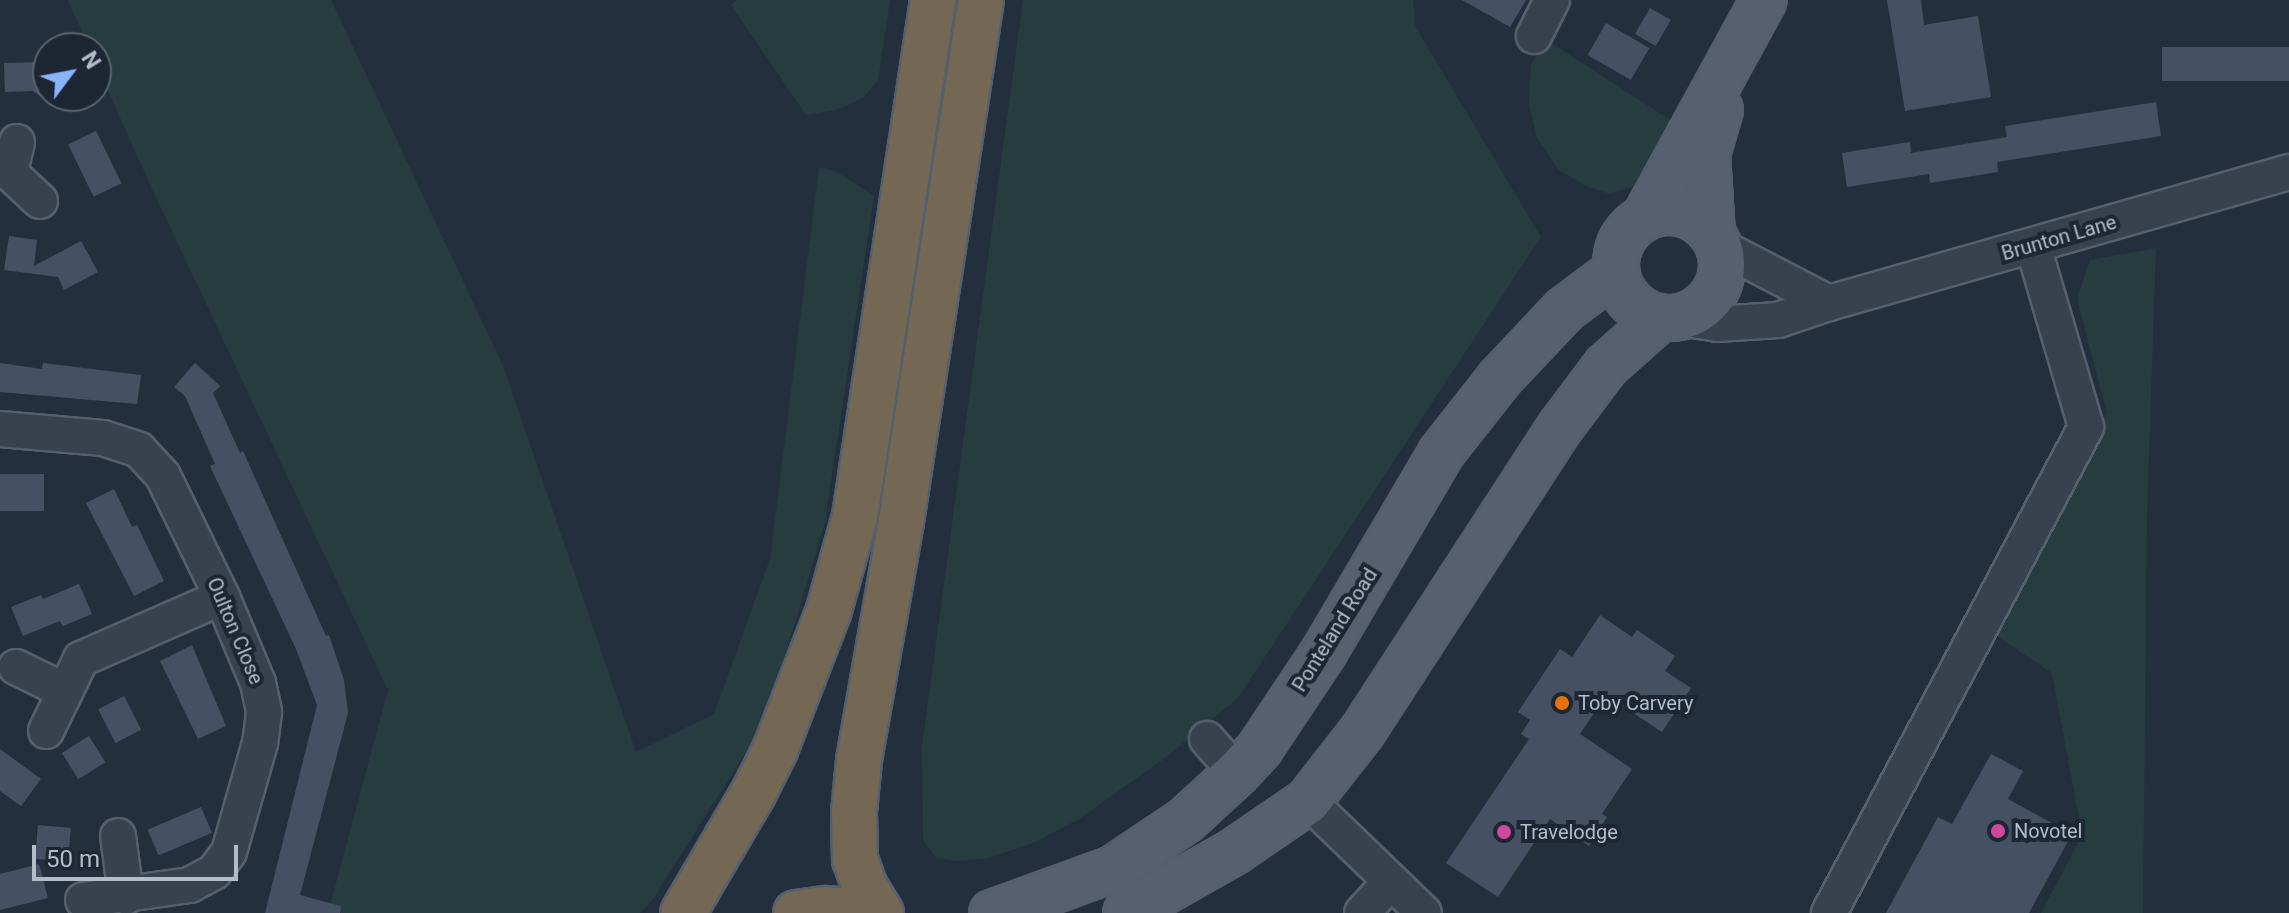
<!DOCTYPE html>
<style>
body{margin:0}
#map{position:relative;width:2289px;height:913px;overflow:hidden;background:#242f3e;font-family:Roboto,sans-serif}
div>[style]{position:absolute}
.green>*{inset:0;background:#263c3f}
.building>*{inset:0;background:#455162;transform-origin:0 0}
.roads{filter:drop-shadow(2px 0 #565f6c) drop-shadow(-2px 0 #565f6c) drop-shadow(0 2px #565f6c) drop-shadow(0 -2px #565f6c)}
.minor>*{height:34px;margin:-17px;padding:0 17px;transform-origin:17px;border-radius:17px;background:#38414e}
.major>*{height:44px;margin:-22px;padding:0 22px;transform-origin:22px;border-radius:22px;background:#56606e}
.major>.ring{margin:-22px;padding:0;box-sizing:content-box;background:none;border:44px solid #56606e;border-radius:50%}
.highway>*{height:44px;margin:-22px;padding:0 22px;transform-origin:22px;border-radius:22px;background:#746855}
.dots>*{width:22px;height:22px;translate:-50% -50%;box-sizing:border-box;border:4px solid #1d2633;border-radius:50%}
span{translate:-50% -50%;white-space:nowrap;text-align:center;line-height:1.15;-webkit-text-stroke:8px #1d2633;paint-order:stroke}
.street-label{font-size:20px;color:#b4bcc9}
.poi-label{font-size:20px;color:#b4bcc9}
.left{translate:0 -50%;text-align:left}
.north{position:absolute;left:32px;top:32px;width:80px;height:80px;box-sizing:border-box;background:#1d2633;border:2px solid #59626f;border-radius:50%;rotate:58deg;font-size:22px;font-weight:700;line-height:32px;text-align:center;color:#b4bcc9}
.north::after{content:'';display:block;margin:auto;width:28px;height:36px;background:#8ab4f8;clip-path:polygon(50% 0,100% 100%,50% 72%,0 100%)}
.scale{position:absolute;left:32px;top:845px;width:206px;height:36px;box-sizing:border-box;border:4px solid #b4bcc9;border-top:0;padding-left:10px;font-size:24px;line-height:28px;white-space:nowrap;color:#b4bcc9;-webkit-text-stroke:6px #1d2633;paint-order:stroke}
</style>
<div id="map">
<div class="green">
<i style="clip-path:polygon(68px 0,331px 0,503px 366px,636px 752px,714px 714px,770px 559px,819px 167px,835px 171px,874px 196px,825px 522px,766px 720px,653px 899px,640px 913px,328px 913px,388px 690px,148px 180px,96px 64px,96px 48px,89px 48px)"></i>
<i style="clip-path:polygon(737px 0,890px 0,878px 80px,863px 98px,839px 109px,806px 115px,731px 5px)"></i>
<i style="clip-path:polygon(1023px 0,1413px 0,1415px 26px,1541px 237px,1238px 698px,1161px 761px,1079px 819px,1033px 843px,988px 858px,958px 861px,936px 858px,923px 840px,922px 746px)"></i>
<i style="clip-path:polygon(1545px 39px,1672px 121px,1633px 186px,1610px 194px,1586px 186px,1559px 170px,1537px 138px,1529px 104px,1531px 65px)"></i>
<i style="clip-path:polygon(2156px 248px,2147px 514px,2143px 913px,2041px 913px,2082px 835px,2052px 673px,1997px 636px,2107px 413px,2077px 299px,2090px 260px)"></i>
</div>
<div class="building">
<i style="clip-path:polygon(1462px 0,1526px 0,1510px 27px)"></i>
<i style="clip-path:polygon(1887px 0,1921px 0,1924px 25px,1978px 16px,1991px 97px,1905px 111px)"></i>
<i style="left:1650px;top:8px;width:24px;height:30px;rotate:30deg"></i>
<i style="left:1606px;top:23px;width:50px;height:37px;rotate:30deg"></i>
<i style="left:2289px;top:47px;width:34px;height:127px;rotate:90deg"></i>
<i style="clip-path:polygon(48px 62px,48px 102px,33px 91px,5px 92px,4px 63px)"></i>
<i style="clip-path:polygon(2156px 102px,2161px 136px,1997px 162px,1998px 172px,1930px 183px,1929px 174px,1847px 187px,1842px 153px,1910px 142px,1911px 153px,2007px 137px,2005px 126px)"></i>
<i style="left:96px;top:131px;width:58px;height:31px;rotate:64deg"></i>
<i style="clip-path:polygon(9px 236px,37px 240px,34px 266px,81px 241px,98px 272px,64px 290px,58px 277px,4px 270px)"></i>
<i style="clip-path:polygon(0 363px,42px 369px,43px 363px,141px 375px,137px 404px,0 392px)"></i>
<i style="clip-path:polygon(195px 363px,220px 386px,213px 393px,240px 453px,243px 451px,326px 636px,329px 635px,344px 680px,348px 713px,300px 895px,341px 906px,340px 913px,265px 913px,317px 705px,296px 649px,210px 466px,215px 464px,185px 396px,174px 387px)"></i>
<i style="left:44px;top:474px;width:37px;height:44px;rotate:90deg"></i>
<i style="clip-path:polygon(114px 489px,132px 527px,137px 525px,164px 581px,134px 596px,86px 503px)"></i>
<i style="clip-path:polygon(79px 584px,92px 614px,63px 626px,60px 621px,23px 636px,11px 607px,41px 595px,43px 599px)"></i>
<i style="clip-path:polygon(1600px 615px,1632px 637px,1637px 630px,1675px 656px,1665px 671px,1691px 688px,1662px 732px,1606px 695px,1580px 734px,1632px 769px,1602px 814px,1607px 817px,1589px 846px,1550px 819px,1498px 897px,1446px 863px,1529px 739px,1521px 734px,1530px 720px,1518px 712px,1560px 649px,1572px 657px)"></i>
<i style="clip-path:polygon(192px 645px,226px 726px,198px 739px,160px 661px)"></i>
<i style="left:124px;top:696px;width:38px;height:29px;rotate:63deg"></i>
<i style="left:89px;top:736px;width:31px;height:32px;rotate:58deg"></i>
<i style="clip-path:polygon(0 749px,41px 779px,21px 806px,0 791px)"></i>
<i style="clip-path:polygon(1991px 754px,2023px 771px,2008px 799px,2072px 834px,2029px 913px,1886px 913px,1938px 817px,1952px 824px)"></i>
<i style="left:201px;top:807px;width:28px;height:58px;rotate:67deg"></i>
<i style="left:38px;top:825px;width:33px;height:34px;rotate:5deg"></i>
<i style="clip-path:polygon(39px 864px,48px 898px,0 910px,0 874px)"></i>
</div>
<div class="roads">
<div class="minor">
<i style="left:1534px;top:36px;width:40px;rotate:-63.4deg"></i>
<i style="left:17px;top:142px;width:32px;rotate:103deg"></i>
<i style="left:10px;top:173px;width:41px;rotate:43deg"></i>
<i style="left:1719px;top:246px;width:124px;rotate:27.4deg"></i>
<i style="left:1680px;top:318px;width:37px;rotate:9deg"></i>
<i style="left:1717px;top:324px;width:61px;rotate:-3.8deg"></i>
<i style="left:1778px;top:320px;width:54px;rotate:-18.4deg"></i>
<i style="left:1829px;top:303px;width:478px;rotate:-15.9deg"></i>
<i style="left:0;top:429px;width:103px;rotate:5deg"></i>
<i style="left:103px;top:438px;width:38px;rotate:18deg"></i>
<i style="left:139px;top:450px;width:35px;rotate:47deg"></i>
<i style="left:163px;top:476px;width:135px;rotate:64deg"></i>
<i style="left:222px;top:597px;width:93px;rotate:67.3deg"></i>
<i style="left:258px;top:683px;width:30px;rotate:78deg"></i>
<i style="left:264px;top:712px;width:31px;rotate:97deg"></i>
<i style="left:260px;top:743px;width:113px;rotate:105.9deg"></i>
<i style="left:229px;top:852px;width:25px;rotate:127deg"></i>
<i style="left:214px;top:872px;width:27px;rotate:152deg"></i>
<i style="left:190px;top:885px;width:108px;rotate:172deg"></i>
<i style="left:16px;top:667px;width:55px;rotate:26.1deg"></i>
<i style="left:46px;top:731px;width:80px;rotate:-64.1deg"></i>
<i style="left:81px;top:659px;width:154px;rotate:-23.7deg"></i>
<i style="left:1207px;top:739px;width:45px;rotate:48.6deg"></i>
<i style="left:1308px;top:801px;width:161px;rotate:44deg"></i>
<i style="left:118px;top:836px;width:61px;rotate:82.4deg"></i>
<i style="left:1362px;top:913px;width:43px;rotate:-47.8deg"></i>
<i style="left:1829px;top:913px;width:550px;rotate:-62.13deg"></i>
<i style="left:2086px;top:427px;width:189px;rotate:-106.3deg"></i>
</div>
<div class="major">
<i class="ring" style="left:1616px;top:212px;width:62px;height:62px"></i>
<i style="left:1645px;top:217px;width:247px;rotate:-61.3deg"></i>
<i style="left:1712px;top:234px;width:80px;rotate:-93.6deg"></i>
<i style="left:1707px;top:154px;width:46px;rotate:-73.5deg"></i>
<i style="left:992px;top:913px;width:129px;rotate:-20deg"></i>
<i style="left:1113px;top:869px;width:88px;rotate:-33.9deg"></i>
<i style="left:1186px;top:820px;width:69px;rotate:-42.7deg"></i>
<i style="left:1237px;top:773px;width:34px;rotate:-47deg"></i>
<i style="left:1260px;top:748px;width:115px;rotate:-56.3deg"></i>
<i style="left:1324px;top:652px;width:231px;rotate:-59.5deg"></i>
<i style="left:1441px;top:453px;width:95px;rotate:-51.8deg"></i>
<i style="left:1500px;top:378px;width:93px;rotate:-46.7deg"></i>
<i style="left:1564px;top:310px;width:65px;rotate:-36.9deg"></i>
<i style="left:1126px;top:913px;width:125px;rotate:-29.6deg"></i>
<i style="left:1235px;top:851px;width:88px;rotate:-34.4deg"></i>
<i style="left:1308px;top:801px;width:88px;rotate:-52deg"></i>
<i style="left:1362px;top:732px;width:365px;rotate:-57deg"></i>
<i style="left:1561px;top:426px;width:75px;rotate:-53.1deg"></i>
<i style="left:1606px;top:366px;width:72px;rotate:-41.6deg"></i>
</div>
<div class="highway">
<i style="left:683px;top:913px;width:140px;rotate:-59.6deg"></i>
<i style="left:754px;top:792px;width:47px;rotate:-63.4deg"></i>
<i style="left:775px;top:750px;width:150px;rotate:-68.9deg"></i>
<i style="left:829px;top:610px;width:98px;rotate:-74.5deg"></i>
<i style="left:855px;top:516px;width:522px;rotate:-81.4deg"></i>
<i style="left:796px;top:913px;width:30px;rotate:-8deg"></i>
<i style="left:826px;top:909px;width:47px;rotate:4.9deg"></i>
<i style="left:881px;top:913px;width:31px;rotate:-122deg"></i>
<i style="left:865px;top:887px;width:29px;rotate:-110deg"></i>
<i style="left:855px;top:860px;width:48px;rotate:-91.2deg"></i>
<i style="left:854px;top:812px;width:52px;rotate:-84.5deg"></i>
<i style="left:859px;top:760px;width:242px;rotate:-80deg"></i>
<i style="left:901px;top:522px;width:528px;rotate:-81.29deg"></i>
</div>
</div>
<div class="dots">
<i style="left:1562px;top:703px;background:#e8710a"></i>
<i style="left:1998px;top:831px;background:#d1479c"></i>
<i style="left:1504px;top:832px;background:#d1479c"></i>
</div>
<div class="street-label">
<span style="left:2059px;top:238px;rotate:-16deg">Brunton Lane</span>
<span style="left:1335px;top:630px;rotate:-58deg">Ponteland Road</span>
<span style="left:235px;top:631px;rotate:67deg">Oulton Close</span>
</div>
<div class="poi-label">
<span class="left" style="left:1578px;top:703px">Toby Carvery</span>
<span class="left" style="left:2014px;top:831px">Novotel</span>
<span class="left" style="left:1520px;top:832px">Travelodge</span>
</div>
<div class="north">N</div>
<div class="scale">50 m</div>
</div>
